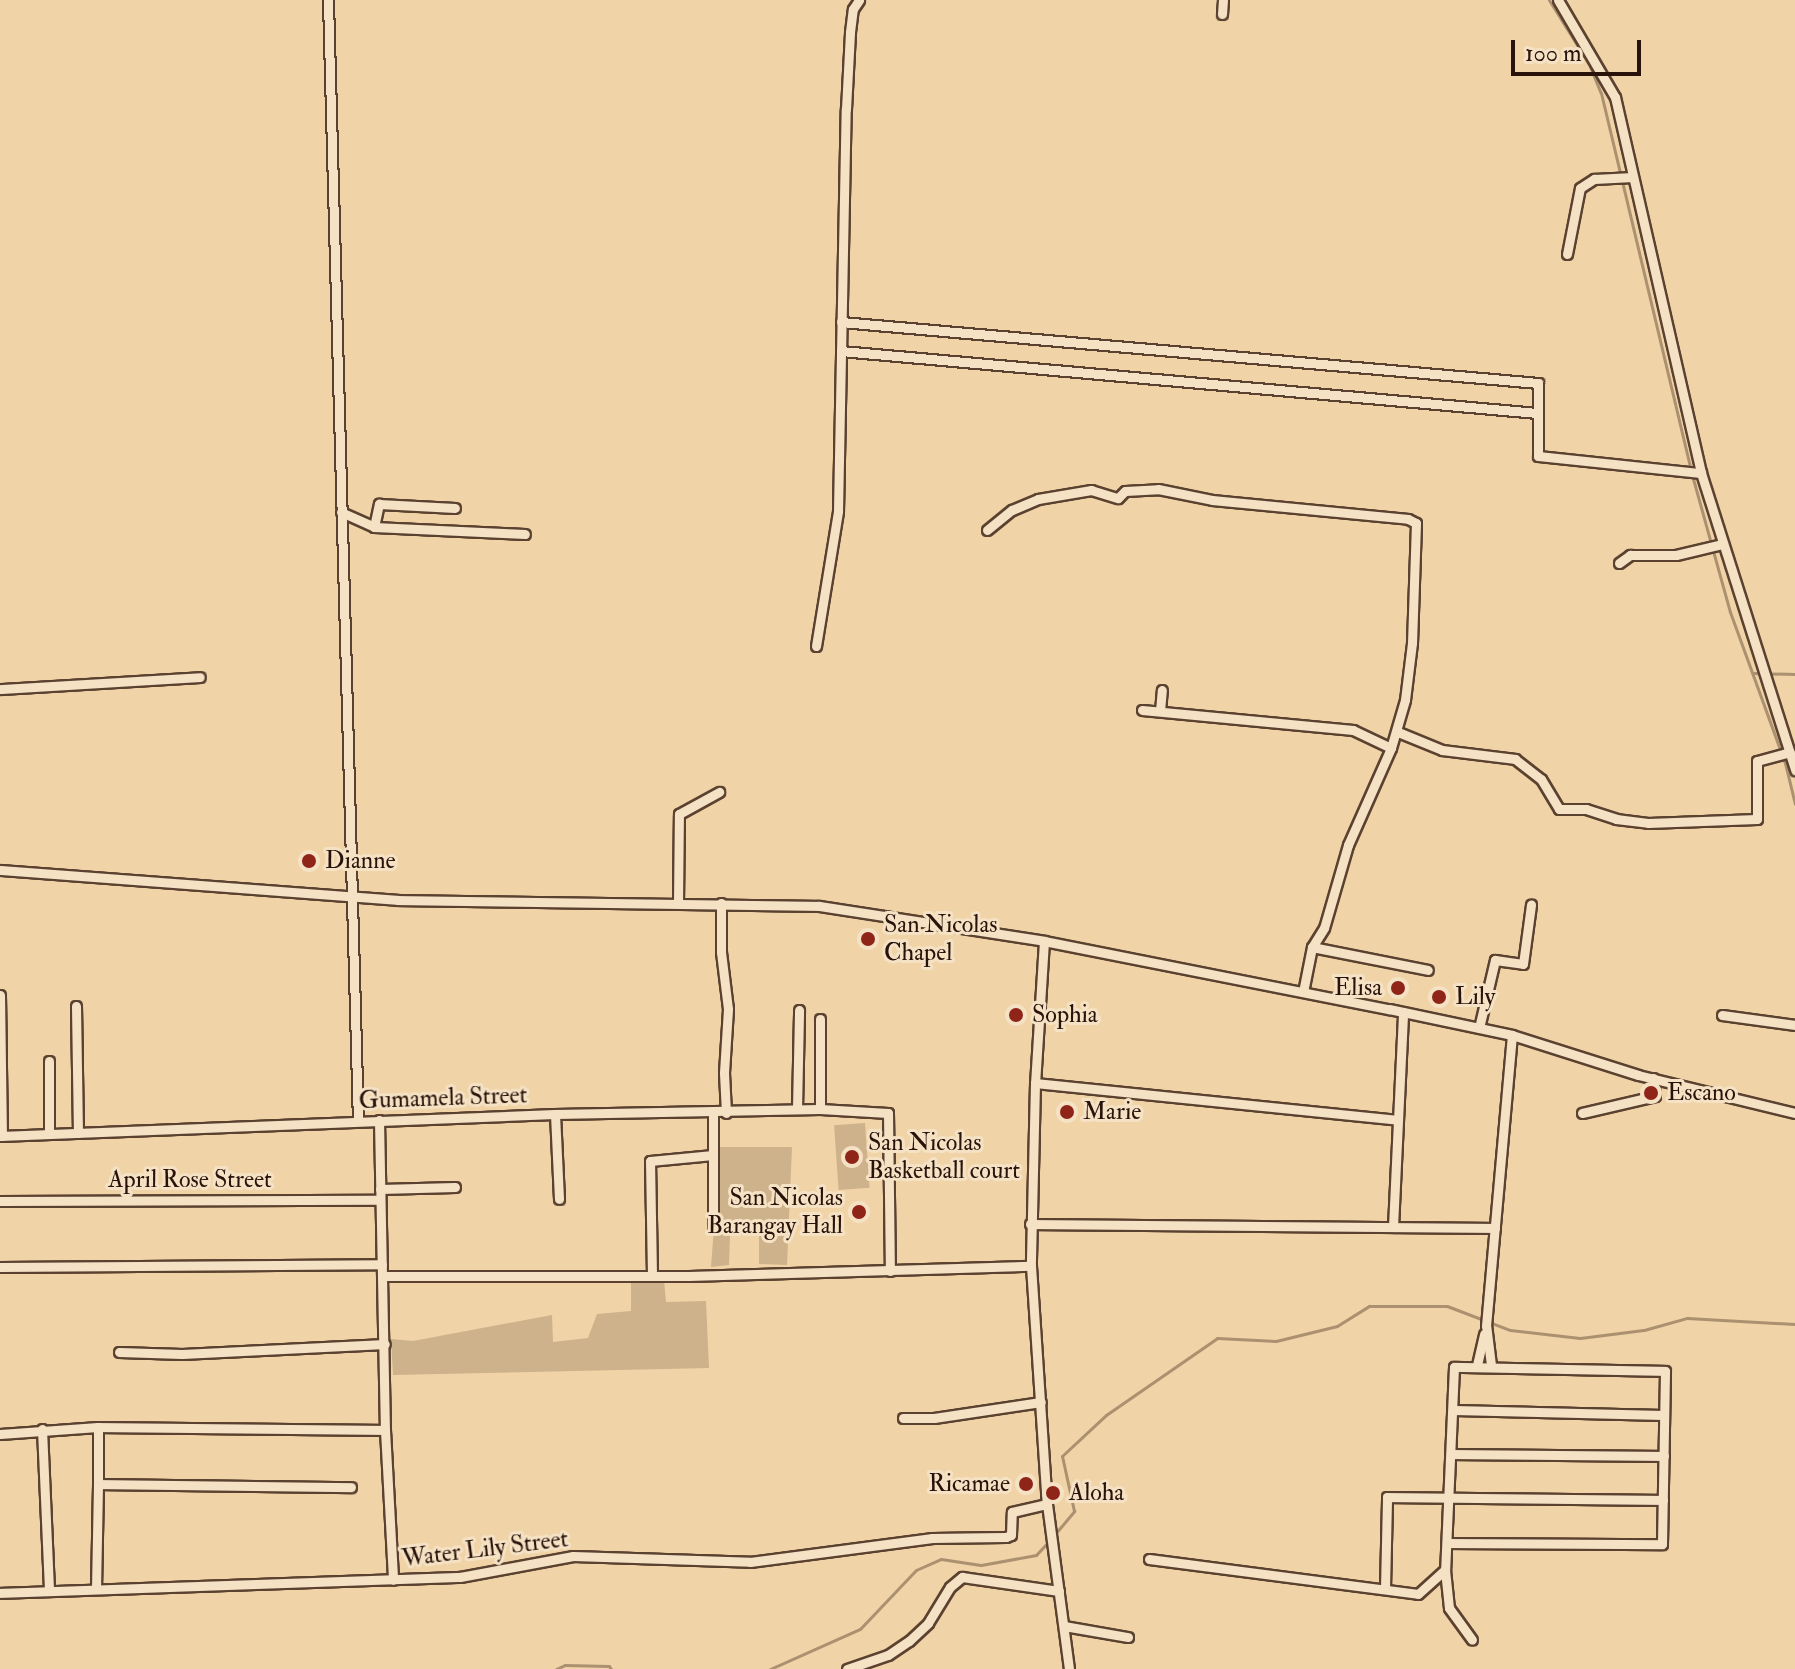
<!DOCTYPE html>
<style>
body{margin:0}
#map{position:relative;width:1795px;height:1669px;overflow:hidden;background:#f0d3a6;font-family:"IM FELL Double Pica",serif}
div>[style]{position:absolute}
.green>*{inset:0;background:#ceb28b;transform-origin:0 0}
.stream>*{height:3px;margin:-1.5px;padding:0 1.5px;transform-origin:1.5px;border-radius:1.5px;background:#ac9171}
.roads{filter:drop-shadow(2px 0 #5b4230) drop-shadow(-2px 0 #5b4230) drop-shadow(0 2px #5b4230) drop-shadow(0 -2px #5b4230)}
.minor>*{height:9px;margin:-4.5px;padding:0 4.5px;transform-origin:4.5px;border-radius:4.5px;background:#f5e2c5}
.dots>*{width:22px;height:22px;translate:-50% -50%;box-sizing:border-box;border:4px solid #f5e2c5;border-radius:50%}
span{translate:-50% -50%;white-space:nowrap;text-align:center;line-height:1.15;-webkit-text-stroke:6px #f5e2c5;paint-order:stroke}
.poi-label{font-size:24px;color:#291209}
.left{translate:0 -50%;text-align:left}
.right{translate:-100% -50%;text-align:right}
.street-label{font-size:24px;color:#291209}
.scale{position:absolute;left:1511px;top:40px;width:130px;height:36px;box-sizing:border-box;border:4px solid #291209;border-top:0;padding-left:10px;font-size:24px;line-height:28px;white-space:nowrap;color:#291209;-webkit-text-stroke:6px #f5e2c5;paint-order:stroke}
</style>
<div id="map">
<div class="green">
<i style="left:865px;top:1123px;width:65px;height:31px;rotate:86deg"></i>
<i style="clip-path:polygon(720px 1147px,792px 1147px,787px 1265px,759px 1264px,759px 1236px,730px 1235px,729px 1265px,711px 1267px)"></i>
<i style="clip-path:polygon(631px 1280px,664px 1280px,666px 1302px,706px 1301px,709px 1368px,393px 1375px,391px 1339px,413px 1341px,552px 1315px,553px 1342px,588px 1338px,597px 1314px,631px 1311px)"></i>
</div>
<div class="stream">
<i style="left:1549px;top:0;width:75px;rotate:58deg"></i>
<i style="left:1589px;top:64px;width:31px;rotate:68deg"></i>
<i style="left:1601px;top:93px;width:385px;rotate:76.6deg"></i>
<i style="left:1692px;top:475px;width:142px;rotate:74.5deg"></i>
<i style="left:1730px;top:612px;width:161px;rotate:70deg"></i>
<i style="left:1785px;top:763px;width:42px;rotate:76.3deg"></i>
<i style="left:1753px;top:673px;width:42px;rotate:1.4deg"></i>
<i style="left:1055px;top:1534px;width:30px;rotate:-50deg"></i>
<i style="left:1074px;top:1511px;width:56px;rotate:-102.3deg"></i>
<i style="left:1062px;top:1456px;width:60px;rotate:-43deg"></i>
<i style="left:1106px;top:1415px;width:135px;rotate:-34.7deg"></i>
<i style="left:1217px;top:1338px;width:59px;rotate:2.9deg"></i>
<i style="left:1276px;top:1341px;width:63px;rotate:-13.8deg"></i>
<i style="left:1337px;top:1326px;width:38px;rotate:-32deg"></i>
<i style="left:1369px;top:1306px;width:78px"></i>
<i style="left:1447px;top:1306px;width:67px;rotate:20.9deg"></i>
<i style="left:1510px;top:1330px;width:70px;rotate:6.5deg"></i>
<i style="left:1580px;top:1338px;width:64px;rotate:-7.1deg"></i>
<i style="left:1644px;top:1330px;width:45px;rotate:-15.6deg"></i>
<i style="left:1687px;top:1318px;width:108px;rotate:3.2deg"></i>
<i style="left:556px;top:1669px;width:10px;rotate:-24deg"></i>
<i style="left:565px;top:1665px;width:44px;rotate:1.3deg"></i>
<i style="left:609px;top:1666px;width:4px;rotate:56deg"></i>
<i style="left:770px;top:1669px;width:98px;rotate:-24deg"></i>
<i style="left:860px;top:1629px;width:81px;rotate:-46.5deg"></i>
<i style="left:916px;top:1570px;width:27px;rotate:-24deg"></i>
<i style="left:941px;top:1559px;width:40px;rotate:8.5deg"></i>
<i style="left:981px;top:1565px;width:56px;rotate:-10.3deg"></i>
<i style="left:1036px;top:1555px;width:21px;rotate:-47deg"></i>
</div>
<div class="roads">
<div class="minor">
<i style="left:328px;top:0;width:1120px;rotate:88.47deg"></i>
<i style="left:1558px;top:0;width:113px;rotate:59.6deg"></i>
<i style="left:1615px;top:97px;width:386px;rotate:77.1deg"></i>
<i style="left:1701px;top:473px;width:312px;rotate:72.4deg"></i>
<i style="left:1222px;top:14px;width:14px;rotate:-86deg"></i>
<i style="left:1567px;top:254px;width:67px;rotate:-78.9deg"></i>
<i style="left:1580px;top:188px;width:17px;rotate:-33deg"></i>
<i style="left:1594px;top:179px;width:39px;rotate:-3deg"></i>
<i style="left:841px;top:322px;width:700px;rotate:5deg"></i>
<i style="left:1538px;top:383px;width:73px;rotate:90deg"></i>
<i style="left:1538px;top:456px;width:164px;rotate:6deg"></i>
<i style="left:841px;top:351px;width:699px;rotate:5.09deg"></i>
<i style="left:341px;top:512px;width:36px;rotate:24deg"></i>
<i style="left:374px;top:527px;width:151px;rotate:2.7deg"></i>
<i style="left:374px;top:527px;width:24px;rotate:-78deg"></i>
<i style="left:379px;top:504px;width:76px;rotate:3deg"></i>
<i style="left:987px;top:530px;width:32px;rotate:-39deg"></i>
<i style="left:1012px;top:510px;width:28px;rotate:-23deg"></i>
<i style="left:1038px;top:499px;width:54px;rotate:-9.6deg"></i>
<i style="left:1091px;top:490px;width:28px;rotate:17deg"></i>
<i style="left:1118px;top:498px;width:10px;rotate:-45deg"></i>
<i style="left:1125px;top:491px;width:33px;rotate:-3deg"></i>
<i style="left:1158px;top:489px;width:55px;rotate:11.5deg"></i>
<i style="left:1212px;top:500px;width:197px;rotate:5.5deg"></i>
<i style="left:1408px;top:519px;width:9px;rotate:27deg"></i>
<i style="left:1416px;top:523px;width:120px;rotate:91.9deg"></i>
<i style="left:1412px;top:643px;width:57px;rotate:97deg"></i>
<i style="left:1405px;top:700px;width:50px;rotate:106.3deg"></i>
<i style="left:1391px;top:748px;width:106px;rotate:113.9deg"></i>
<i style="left:1348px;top:845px;width:86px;rotate:106.1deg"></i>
<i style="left:1324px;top:928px;width:22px;rotate:122deg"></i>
<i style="left:1312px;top:947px;width:46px;rotate:101.3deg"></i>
<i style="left:1619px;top:563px;width:14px;rotate:-36deg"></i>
<i style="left:1630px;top:555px;width:46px"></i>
<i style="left:1676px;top:555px;width:47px;rotate:-13.4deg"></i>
<i style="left:816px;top:646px;width:137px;rotate:-80.7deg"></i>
<i style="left:838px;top:511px;width:402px;rotate:-88.9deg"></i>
<i style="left:846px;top:109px;width:77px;rotate:-87deg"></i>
<i style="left:850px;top:32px;width:23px;rotate:-83deg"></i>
<i style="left:853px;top:9px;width:11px;rotate:-56deg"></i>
<i style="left:0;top:689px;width:200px;rotate:-3.4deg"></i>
<i style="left:1142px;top:710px;width:212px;rotate:5.4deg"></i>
<i style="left:1353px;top:730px;width:42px;rotate:25.3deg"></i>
<i style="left:1160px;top:711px;width:21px;rotate:-85deg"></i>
<i style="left:1398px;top:732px;width:48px;rotate:22.2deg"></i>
<i style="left:1442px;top:750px;width:74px;rotate:7deg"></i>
<i style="left:1515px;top:759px;width:33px;rotate:38deg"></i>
<i style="left:1541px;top:779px;width:35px;rotate:59deg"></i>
<i style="left:1559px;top:809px;width:27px"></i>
<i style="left:1586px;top:809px;width:32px;rotate:18deg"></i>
<i style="left:1616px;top:819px;width:32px;rotate:7deg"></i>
<i style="left:1648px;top:823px;width:109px;rotate:-2.1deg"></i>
<i style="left:1757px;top:819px;width:58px;rotate:-90deg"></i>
<i style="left:1757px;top:761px;width:34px;rotate:-15deg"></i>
<i style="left:0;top:870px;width:399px;rotate:4.3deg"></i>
<i style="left:398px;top:900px;width:421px;rotate:0.8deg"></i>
<i style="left:819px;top:906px;width:228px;rotate:8.8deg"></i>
<i style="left:1044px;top:941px;width:352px;rotate:11.2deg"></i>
<i style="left:1389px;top:1009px;width:126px;rotate:11.9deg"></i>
<i style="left:1512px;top:1035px;width:132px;rotate:17.6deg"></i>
<i style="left:1638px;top:1075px;width:162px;rotate:13.6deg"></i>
<i style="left:678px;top:903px;width:89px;rotate:-89.4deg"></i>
<i style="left:679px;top:814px;width:46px;rotate:-28.8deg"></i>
<i style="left:721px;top:903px;width:49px;rotate:90deg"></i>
<i style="left:721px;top:952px;width:57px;rotate:83deg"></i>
<i style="left:728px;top:1009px;width:64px;rotate:93.6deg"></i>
<i style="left:724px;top:1073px;width:40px;rotate:87.1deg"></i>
<i style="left:1044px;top:941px;width:142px;rotate:93.6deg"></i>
<i style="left:1035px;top:1083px;width:183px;rotate:91.3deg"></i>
<i style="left:1031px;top:1266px;width:239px;rotate:86.2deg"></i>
<i style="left:1047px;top:1504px;width:166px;rotate:82.4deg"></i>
<i style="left:1312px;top:947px;width:118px;rotate:11.2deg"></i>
<i style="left:0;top:995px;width:141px;rotate:89.2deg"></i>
<i style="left:76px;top:1006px;width:127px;rotate:89.1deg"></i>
<i style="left:1722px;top:1015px;width:74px;rotate:7.8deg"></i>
<i style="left:1479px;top:1028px;width:70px;rotate:-76.8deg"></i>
<i style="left:1495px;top:960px;width:28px;rotate:8deg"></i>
<i style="left:1523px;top:964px;width:60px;rotate:-82.3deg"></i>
<i style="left:49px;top:1061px;width:73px;rotate:90deg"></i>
<i style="left:1035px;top:1083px;width:365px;rotate:5.8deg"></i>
<i style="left:797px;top:1109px;width:99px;rotate:-88.8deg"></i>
<i style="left:820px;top:1109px;width:90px;rotate:-90deg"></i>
<i style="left:1582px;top:1113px;width:75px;rotate:-13.1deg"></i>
<i style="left:1655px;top:1096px;width:18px;rotate:-96deg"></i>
<i style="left:555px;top:1114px;width:85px;rotate:87.3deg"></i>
<i style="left:379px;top:1120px;width:310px;rotate:88.9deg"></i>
<i style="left:385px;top:1430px;width:150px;rotate:86.9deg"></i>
<i style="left:0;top:1136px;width:555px;rotate:-2.27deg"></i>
<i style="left:555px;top:1114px;width:265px;rotate:-1.1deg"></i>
<i style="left:820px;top:1109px;width:68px;rotate:3.4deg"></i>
<i style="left:888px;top:1113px;width:158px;rotate:89.3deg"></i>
<i style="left:380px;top:1189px;width:75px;rotate:-1.5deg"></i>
<i style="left:0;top:1201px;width:380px;rotate:-0.2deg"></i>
<i style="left:1030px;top:1224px;width:465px;rotate:0.5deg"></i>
<i style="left:1393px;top:1227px;width:215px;rotate:-87.3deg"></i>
<i style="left:713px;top:1228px;width:115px;rotate:-90deg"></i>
<i style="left:0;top:1267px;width:382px;rotate:-0.4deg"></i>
<i style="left:652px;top:1275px;width:114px;rotate:-91deg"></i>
<i style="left:650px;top:1161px;width:63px;rotate:-5.4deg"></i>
<i style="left:383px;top:1276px;width:306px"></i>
<i style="left:689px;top:1276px;width:342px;rotate:-1.7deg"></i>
<i style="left:119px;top:1352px;width:63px;rotate:1.8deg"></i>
<i style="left:182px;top:1354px;width:203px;rotate:-2.8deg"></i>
<i style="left:1477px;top:1365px;width:32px;rotate:-77deg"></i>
<i style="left:1491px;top:1365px;width:39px;rotate:-97deg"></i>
<i style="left:1486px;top:1326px;width:292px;rotate:-84.9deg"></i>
<i style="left:1454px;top:1410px;width:209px;rotate:1.4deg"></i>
<i style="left:903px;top:1418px;width:31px"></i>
<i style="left:934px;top:1418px;width:108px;rotate:-8.5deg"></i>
<i style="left:98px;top:1427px;width:57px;rotate:90deg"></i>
<i style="left:42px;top:1429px;width:160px;rotate:87.5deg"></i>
<i style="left:0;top:1434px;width:98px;rotate:-4.1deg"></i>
<i style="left:98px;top:1427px;width:287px;rotate:0.6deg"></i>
<i style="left:1452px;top:1454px;width:212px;rotate:0.5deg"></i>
<i style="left:1449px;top:1543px;width:213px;rotate:0.3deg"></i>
<i style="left:1662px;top:1544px;width:173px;rotate:-89deg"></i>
<i style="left:1665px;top:1371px;width:211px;rotate:-178.9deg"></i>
<i style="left:1454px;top:1367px;width:203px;rotate:92.5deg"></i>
<i style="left:1445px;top:1570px;width:38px;rotate:84deg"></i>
<i style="left:1449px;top:1608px;width:39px;rotate:54deg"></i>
<i style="left:1149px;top:1559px;width:271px;rotate:7.4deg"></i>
<i style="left:1418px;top:1594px;width:36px;rotate:-42deg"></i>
<i style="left:1385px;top:1588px;width:91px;rotate:-88.7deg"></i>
<i style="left:1387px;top:1497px;width:276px;rotate:0.6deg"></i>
<i style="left:96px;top:1589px;width:105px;rotate:-88.9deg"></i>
<i style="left:98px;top:1484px;width:253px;rotate:0.7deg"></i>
<i style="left:0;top:1593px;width:460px;rotate:-2deg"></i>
<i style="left:460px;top:1577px;width:115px;rotate:-10.5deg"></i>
<i style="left:573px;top:1556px;width:177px;rotate:1.9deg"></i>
<i style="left:750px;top:1562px;width:184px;rotate:-7.5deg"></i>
<i style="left:932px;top:1538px;width:74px;rotate:-0.8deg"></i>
<i style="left:1006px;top:1537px;width:5px;rotate:-22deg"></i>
<i style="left:1011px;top:1535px;width:23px;rotate:-88deg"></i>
<i style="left:1012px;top:1512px;width:36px;rotate:-13deg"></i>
<i style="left:1064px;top:1626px;width:65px;rotate:9.8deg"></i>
<i style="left:847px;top:1669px;width:43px;rotate:-18.9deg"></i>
<i style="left:888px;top:1655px;width:25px;rotate:-34deg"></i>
<i style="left:909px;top:1641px;width:26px;rotate:-43deg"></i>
<i style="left:928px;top:1623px;width:42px;rotate:-58.6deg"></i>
<i style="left:950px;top:1587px;width:16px;rotate:-40deg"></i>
<i style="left:962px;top:1577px;width:98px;rotate:8.2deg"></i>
</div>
</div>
<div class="dots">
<i style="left:309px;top:861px;background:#8f2418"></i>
<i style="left:868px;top:939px;background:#8f2418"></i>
<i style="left:1398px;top:988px;background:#8f2418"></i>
<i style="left:1439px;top:997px;background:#8f2418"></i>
<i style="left:1016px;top:1015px;background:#8f2418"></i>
<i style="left:1651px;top:1093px;background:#8f2418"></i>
<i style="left:1067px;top:1112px;background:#8f2418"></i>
<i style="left:852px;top:1157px;background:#8f2418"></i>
<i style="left:859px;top:1212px;background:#8f2418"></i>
<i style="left:1026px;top:1484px;background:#8f2418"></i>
<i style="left:1053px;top:1493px;background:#8f2418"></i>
</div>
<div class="poi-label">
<span class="left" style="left:325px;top:861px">Dianne</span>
<span class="left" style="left:884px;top:939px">San Nicolas<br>Chapel</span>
<span class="right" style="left:1382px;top:988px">Elisa</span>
<span class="left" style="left:1455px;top:997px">Lily</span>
<span class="left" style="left:1032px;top:1015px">Sophia</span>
<span class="left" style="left:1667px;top:1093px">Escano</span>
<span class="left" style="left:1083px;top:1112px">Marie</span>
<span class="left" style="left:868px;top:1157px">San Nicolas<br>Basketball court</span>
<span class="right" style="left:843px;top:1212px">San Nicolas<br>Barangay Hall</span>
<span class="right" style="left:1010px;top:1484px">Ricamae</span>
<span class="left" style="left:1069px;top:1493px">Aloha</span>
</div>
<div class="street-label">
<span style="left:443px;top:1098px;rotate:-2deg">Gumamela Street</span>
<span style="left:190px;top:1180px">April Rose Street</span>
<span style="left:485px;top:1549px;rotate:-7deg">Water Lily Street</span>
</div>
<div class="scale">100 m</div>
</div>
